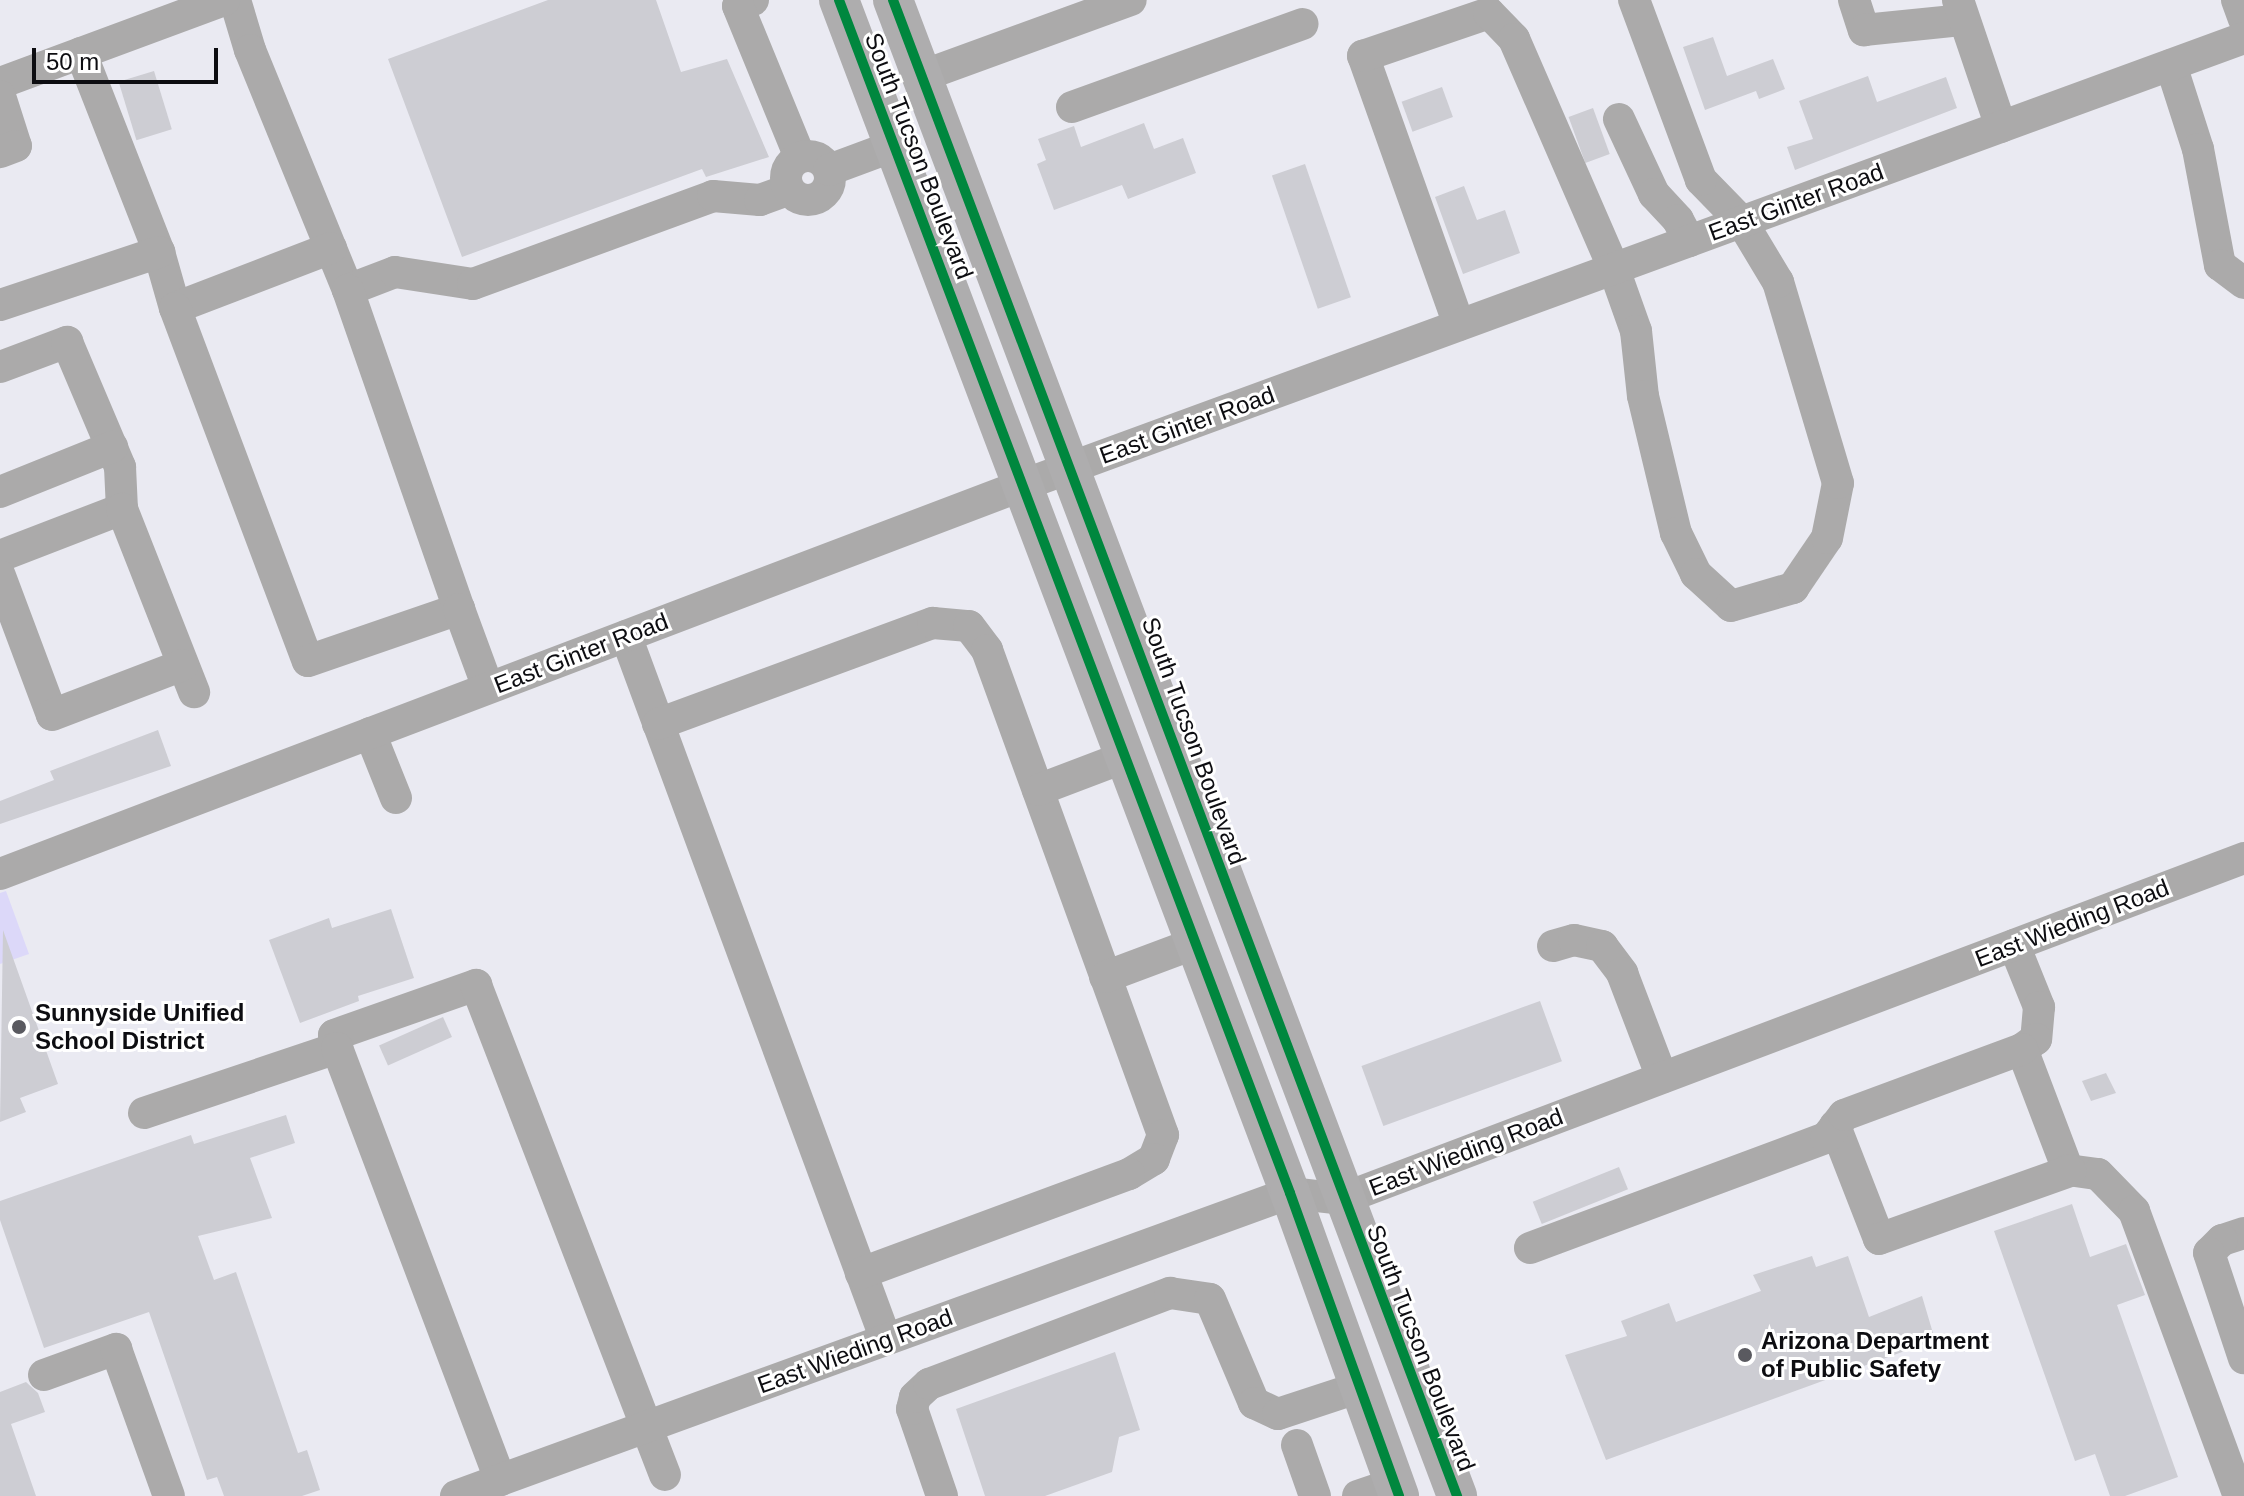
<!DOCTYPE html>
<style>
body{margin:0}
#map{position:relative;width:2244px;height:1496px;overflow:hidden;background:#eaeaf2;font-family:Helvetica,sans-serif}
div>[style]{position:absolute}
.green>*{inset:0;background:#dcd8f9}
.building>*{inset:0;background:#cdcdd3;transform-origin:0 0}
.minor>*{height:32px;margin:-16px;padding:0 16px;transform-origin:16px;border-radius:16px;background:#abaaaa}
.minor>.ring{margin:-16px;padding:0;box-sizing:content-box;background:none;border:32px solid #abaaaa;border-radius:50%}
.major>*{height:40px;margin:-20px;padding:0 20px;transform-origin:20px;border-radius:20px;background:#aeadae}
.cycleway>*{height:10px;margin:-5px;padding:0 5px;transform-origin:5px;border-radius:5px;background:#00873e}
.dots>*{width:22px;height:22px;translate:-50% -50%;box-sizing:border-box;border:4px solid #fff;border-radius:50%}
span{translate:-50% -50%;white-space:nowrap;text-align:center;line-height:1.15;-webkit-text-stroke:6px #fff;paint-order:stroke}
.street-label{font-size:24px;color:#0d0d11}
.poi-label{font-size:24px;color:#0d0d11;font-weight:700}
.left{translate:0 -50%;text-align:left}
.scale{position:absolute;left:32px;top:48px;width:186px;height:36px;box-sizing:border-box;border:4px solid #0d0d11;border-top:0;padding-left:10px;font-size:24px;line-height:28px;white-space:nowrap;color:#0d0d11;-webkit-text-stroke:6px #fff;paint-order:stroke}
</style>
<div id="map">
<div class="green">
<i style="clip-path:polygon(6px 891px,29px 954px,0 964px,0 893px)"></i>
</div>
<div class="building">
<i style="clip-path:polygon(548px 0,656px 0,681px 72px,727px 59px,769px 157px,706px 177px,702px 169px,462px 257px,388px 59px)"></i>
<i style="clip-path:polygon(1713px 37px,1727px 76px,1773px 59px,1785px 89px,1759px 99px,1756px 91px,1705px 110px,1683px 47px)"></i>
<i style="left:154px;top:71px;width:61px;height:37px;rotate:73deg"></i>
<i style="clip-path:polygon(1868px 76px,1877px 102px,1946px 77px,1957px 108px,1795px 170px,1787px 147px,1813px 139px,1799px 101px)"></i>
<i style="left:1442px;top:87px;width:32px;height:43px;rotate:70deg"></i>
<i style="left:1593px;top:108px;width:49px;height:26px;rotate:70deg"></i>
<i style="clip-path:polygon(1144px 123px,1154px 149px,1183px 138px,1196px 173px,1128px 199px,1122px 185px,1054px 210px,1037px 164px,1046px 160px,1038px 139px,1074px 126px,1081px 147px)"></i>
<i style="left:1305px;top:164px;width:141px;height:35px;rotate:71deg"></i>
<i style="clip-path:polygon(1464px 186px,1477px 220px,1505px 210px,1520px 253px,1463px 274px,1435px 197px)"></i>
<i style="clip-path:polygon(158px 730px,171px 766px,0 824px,0 801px,54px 780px,50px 771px)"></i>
<i style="clip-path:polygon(391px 909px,414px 978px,358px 996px,359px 1001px,300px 1023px,269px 940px,329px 918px,332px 928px)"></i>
<i style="clip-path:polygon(3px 930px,58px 1084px,20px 1098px,26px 1112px,0 1122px)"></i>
<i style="left:1540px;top:1001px;width:64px;height:190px;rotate:70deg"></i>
<i style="left:443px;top:1017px;width:22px;height:70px;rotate:66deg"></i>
<i style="clip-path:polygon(2106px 1073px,2116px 1093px,2091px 1101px,2082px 1081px)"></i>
<i style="clip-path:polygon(286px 1115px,295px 1143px,250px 1158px,272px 1218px,198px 1236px,214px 1280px,236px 1272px,298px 1453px,307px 1450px,320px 1490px,302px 1496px,224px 1496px,217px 1477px,207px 1480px,149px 1312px,44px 1348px,0 1220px,0 1201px,191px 1135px,194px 1144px)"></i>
<i style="left:1619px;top:1167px;width:24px;height:93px;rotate:68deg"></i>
<i style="clip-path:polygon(2072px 1204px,2090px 1257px,2126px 1244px,2145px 1295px,2117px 1305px,2178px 1477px,2125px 1496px,2110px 1496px,2095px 1454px,2075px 1461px,1994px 1231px)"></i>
<i style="clip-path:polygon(1812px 1256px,1816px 1267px,1848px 1256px,1869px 1317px,1922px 1296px,1935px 1340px,1606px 1460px,1565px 1355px,1627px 1336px,1621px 1321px,1669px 1303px,1676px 1322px,1761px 1291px,1753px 1275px)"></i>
<i style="clip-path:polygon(1115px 1352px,1140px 1430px,1119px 1437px,1112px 1472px,1045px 1496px,985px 1496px,956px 1409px)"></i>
<i style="clip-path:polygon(26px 1382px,38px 1393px,45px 1412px,11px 1424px,36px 1496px,0 1496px,0 1392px)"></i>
</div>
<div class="minor">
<i style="left:235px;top:0;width:52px;rotate:73.3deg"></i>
<i style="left:250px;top:50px;width:259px;rotate:67.8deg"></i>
<i style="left:348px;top:290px;width:50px;rotate:-21deg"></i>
<i style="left:395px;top:272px;width:79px;rotate:8.7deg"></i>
<i style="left:473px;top:284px;width:256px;rotate:-20.1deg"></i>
<i style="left:713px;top:196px;width:47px;rotate:4.9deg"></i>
<i style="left:760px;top:200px;width:30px;rotate:-20deg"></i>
<i style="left:753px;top:0;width:16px;rotate:158deg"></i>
<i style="left:738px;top:6px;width:163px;rotate:67.7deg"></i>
<i style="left:1854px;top:0;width:32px;rotate:72deg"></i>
<i style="left:1864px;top:30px;width:100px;rotate:-5.8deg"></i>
<i style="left:1958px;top:0;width:134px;rotate:71.3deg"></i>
<i style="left:2237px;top:0;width:20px;rotate:70deg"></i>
<i style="left:81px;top:53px;width:214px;rotate:68.6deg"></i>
<i style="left:159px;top:252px;width:58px;rotate:74.1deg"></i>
<i style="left:2171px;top:65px;width:88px;rotate:72.2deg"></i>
<i style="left:2198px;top:149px;width:118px;rotate:79.3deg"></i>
<i style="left:2220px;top:265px;width:30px;rotate:37deg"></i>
<i style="left:922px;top:76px;width:222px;rotate:-20deg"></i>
<i style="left:0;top:83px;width:239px;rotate:-20.3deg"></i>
<i style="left:0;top:96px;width:52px;rotate:72.3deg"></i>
<i style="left:16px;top:146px;width:17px;rotate:159deg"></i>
<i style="left:1072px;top:107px;width:245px;rotate:-19.8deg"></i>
<i style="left:1619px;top:119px;width:83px;rotate:65deg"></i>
<i style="left:1654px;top:194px;width:35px;rotate:47deg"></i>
<i style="left:1678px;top:220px;width:24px;rotate:62deg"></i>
<i class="ring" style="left:786px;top:156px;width:12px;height:12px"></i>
<i style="left:829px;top:170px;width:69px;rotate:-20.3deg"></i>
<i style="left:331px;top:248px;width:167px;rotate:159deg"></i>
<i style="left:175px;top:308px;width:377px;rotate:69.4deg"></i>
<i style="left:308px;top:661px;width:160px;rotate:-19deg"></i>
<i style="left:459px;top:609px;width:338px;rotate:-109.2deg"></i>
<i style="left:0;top:305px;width:168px;rotate:-18.4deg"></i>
<i style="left:1459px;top:325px;width:286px;rotate:-109.6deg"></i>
<i style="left:1363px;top:56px;width:133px;rotate:-18.8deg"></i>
<i style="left:1489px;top:13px;width:36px;rotate:46deg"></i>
<i style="left:1514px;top:39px;width:251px;rotate:66.5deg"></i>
<i style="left:1614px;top:269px;width:66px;rotate:70.5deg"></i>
<i style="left:1636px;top:331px;width:65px;rotate:83.9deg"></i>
<i style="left:1643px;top:396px;width:141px;rotate:76.5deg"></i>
<i style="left:1676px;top:533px;width:46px;rotate:64deg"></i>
<i style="left:1696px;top:574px;width:47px;rotate:42.4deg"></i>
<i style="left:1731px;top:606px;width:65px;rotate:-16.2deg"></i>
<i style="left:1793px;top:588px;width:60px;rotate:-55.8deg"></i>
<i style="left:1827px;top:538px;width:56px;rotate:-78.7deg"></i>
<i style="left:1838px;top:483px;width:210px;rotate:-106.6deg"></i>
<i style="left:1778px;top:282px;width:70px;rotate:-121deg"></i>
<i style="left:1742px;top:222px;width:59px;rotate:-134.3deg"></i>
<i style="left:1701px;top:180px;width:192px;rotate:-110.4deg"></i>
<i style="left:0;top:367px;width:72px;rotate:-20.5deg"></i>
<i style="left:67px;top:342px;width:136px;rotate:67deg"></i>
<i style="left:120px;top:467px;width:42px;rotate:87.3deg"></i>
<i style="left:0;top:492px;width:121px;rotate:-21.9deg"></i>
<i style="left:0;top:556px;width:131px;rotate:-21.1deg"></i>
<i style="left:122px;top:509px;width:197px;rotate:68.5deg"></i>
<i style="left:0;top:576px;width:148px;rotate:69.5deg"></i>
<i style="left:52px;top:715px;width:140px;rotate:-20.9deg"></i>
<i style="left:459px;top:609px;width:84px;rotate:69.8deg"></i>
<i style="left:626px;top:636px;width:750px;rotate:69.73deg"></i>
<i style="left:658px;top:724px;width:293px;rotate:-20.2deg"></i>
<i style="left:933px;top:623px;width:36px;rotate:5deg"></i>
<i style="left:969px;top:626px;width:30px;rotate:53deg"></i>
<i style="left:987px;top:650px;width:516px;rotate:70.05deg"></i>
<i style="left:1163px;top:1135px;width:26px;rotate:111deg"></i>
<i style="left:1154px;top:1159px;width:29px;rotate:149deg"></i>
<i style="left:1129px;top:1174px;width:286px;rotate:159.7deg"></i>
<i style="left:370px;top:733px;width:70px;rotate:68.2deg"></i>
<i style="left:1038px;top:790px;width:93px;rotate:-20.8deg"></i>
<i style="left:0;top:874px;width:1094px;rotate:-20.82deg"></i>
<i style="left:1023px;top:485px;width:1300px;rotate:-20.11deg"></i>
<i style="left:2014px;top:945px;width:67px;rotate:68deg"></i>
<i style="left:2039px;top:1007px;width:32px;rotate:95deg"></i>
<i style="left:2036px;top:1039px;width:17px;rotate:144deg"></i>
<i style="left:2022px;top:1049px;width:129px;rotate:69.2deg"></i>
<i style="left:2068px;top:1170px;width:30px;rotate:8deg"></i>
<i style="left:2098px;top:1174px;width:52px;rotate:45.8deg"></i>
<i style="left:2134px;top:1211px;width:304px;rotate:69.8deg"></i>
<i style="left:1553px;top:946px;width:22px;rotate:-16deg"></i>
<i style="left:1574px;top:940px;width:29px;rotate:12deg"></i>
<i style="left:1602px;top:946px;width:34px;rotate:53deg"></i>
<i style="left:1622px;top:973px;width:112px;rotate:69.1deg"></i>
<i style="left:1105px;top:977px;width:97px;rotate:-20.5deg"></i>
<i style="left:337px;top:1048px;width:13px;rotate:-103deg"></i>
<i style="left:334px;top:1035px;width:151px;rotate:-19.4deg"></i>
<i style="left:476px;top:985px;width:525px;rotate:68.91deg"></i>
<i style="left:144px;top:1113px;width:204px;rotate:-18.6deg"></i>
<i style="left:337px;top:1048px;width:462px;rotate:69.3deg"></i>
<i style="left:1835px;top:1126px;width:121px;rotate:68.7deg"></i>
<i style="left:1879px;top:1239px;width:203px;rotate:-19.6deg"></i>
<i style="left:2244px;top:1233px;width:23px;rotate:162deg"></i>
<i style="left:2222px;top:1240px;width:18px;rotate:135deg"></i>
<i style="left:2209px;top:1253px;width:111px;rotate:71.6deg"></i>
<i style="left:1530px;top:1248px;width:316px;rotate:-20.4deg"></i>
<i style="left:1826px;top:1138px;width:29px;rotate:-52deg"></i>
<i style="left:1844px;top:1115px;width:190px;rotate:-20.3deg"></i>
<i style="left:44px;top:1375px;width:77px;rotate:-19.9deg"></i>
<i style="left:116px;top:1349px;width:156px;rotate:70.2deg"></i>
<i style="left:1297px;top:1445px;width:54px;rotate:70.6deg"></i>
<i style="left:456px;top:1496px;width:887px;rotate:-19.97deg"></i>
<i style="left:1290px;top:1193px;width:52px;rotate:6.6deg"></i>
<i style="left:1342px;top:1199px;width:964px;rotate:-20.71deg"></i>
<i style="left:942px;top:1496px;width:92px;rotate:-109deg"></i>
<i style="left:912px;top:1409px;width:12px;rotate:-76deg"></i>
<i style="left:915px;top:1397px;width:19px;rotate:-43deg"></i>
<i style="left:929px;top:1384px;width:258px;rotate:-20.7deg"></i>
<i style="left:1170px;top:1293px;width:40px;rotate:8.5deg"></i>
<i style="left:1210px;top:1299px;width:113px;rotate:67.1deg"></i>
<i style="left:1254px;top:1403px;width:26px;rotate:25deg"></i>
<i style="left:1278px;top:1414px;width:86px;rotate:-18.2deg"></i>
<i style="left:1358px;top:1496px;width:39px;rotate:-19deg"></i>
</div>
<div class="major">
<i style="left:839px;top:0;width:1275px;rotate:69.29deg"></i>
<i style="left:1290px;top:1193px;width:322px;rotate:70.2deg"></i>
<i style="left:893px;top:0;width:1599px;rotate:69.34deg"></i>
</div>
<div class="cycleway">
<i style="left:839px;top:0;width:1275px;rotate:69.29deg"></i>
<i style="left:1290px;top:1193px;width:322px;rotate:70.2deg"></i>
<i style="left:893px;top:0;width:1599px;rotate:69.34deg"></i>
</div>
<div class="dots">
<i style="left:19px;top:1027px;background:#5a5a60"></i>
<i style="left:1745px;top:1355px;background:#5a5a60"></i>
</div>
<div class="street-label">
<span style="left:919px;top:156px;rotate:69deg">South Tucson Boulevard</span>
<span style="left:1796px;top:202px;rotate:-20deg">East Ginter Road</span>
<span style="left:1187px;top:425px;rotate:-20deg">East Ginter Road</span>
<span style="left:581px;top:653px;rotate:-21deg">East Ginter Road</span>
<span style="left:1194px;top:741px;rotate:70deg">South Tucson Boulevard</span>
<span style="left:2072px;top:923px;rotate:-21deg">East Wieding Road</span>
<span style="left:1466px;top:1152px;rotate:-21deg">East Wieding Road</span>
<span style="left:1421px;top:1348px;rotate:69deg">South Tucson Boulevard</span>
<span style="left:855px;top:1351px;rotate:-20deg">East Wieding Road</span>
</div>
<div class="poi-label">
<span class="left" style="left:35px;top:1027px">Sunnyside Unified<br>School District</span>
<span class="left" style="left:1761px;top:1355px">Arizona Department<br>of Public Safety</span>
</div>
<div class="scale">50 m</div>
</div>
